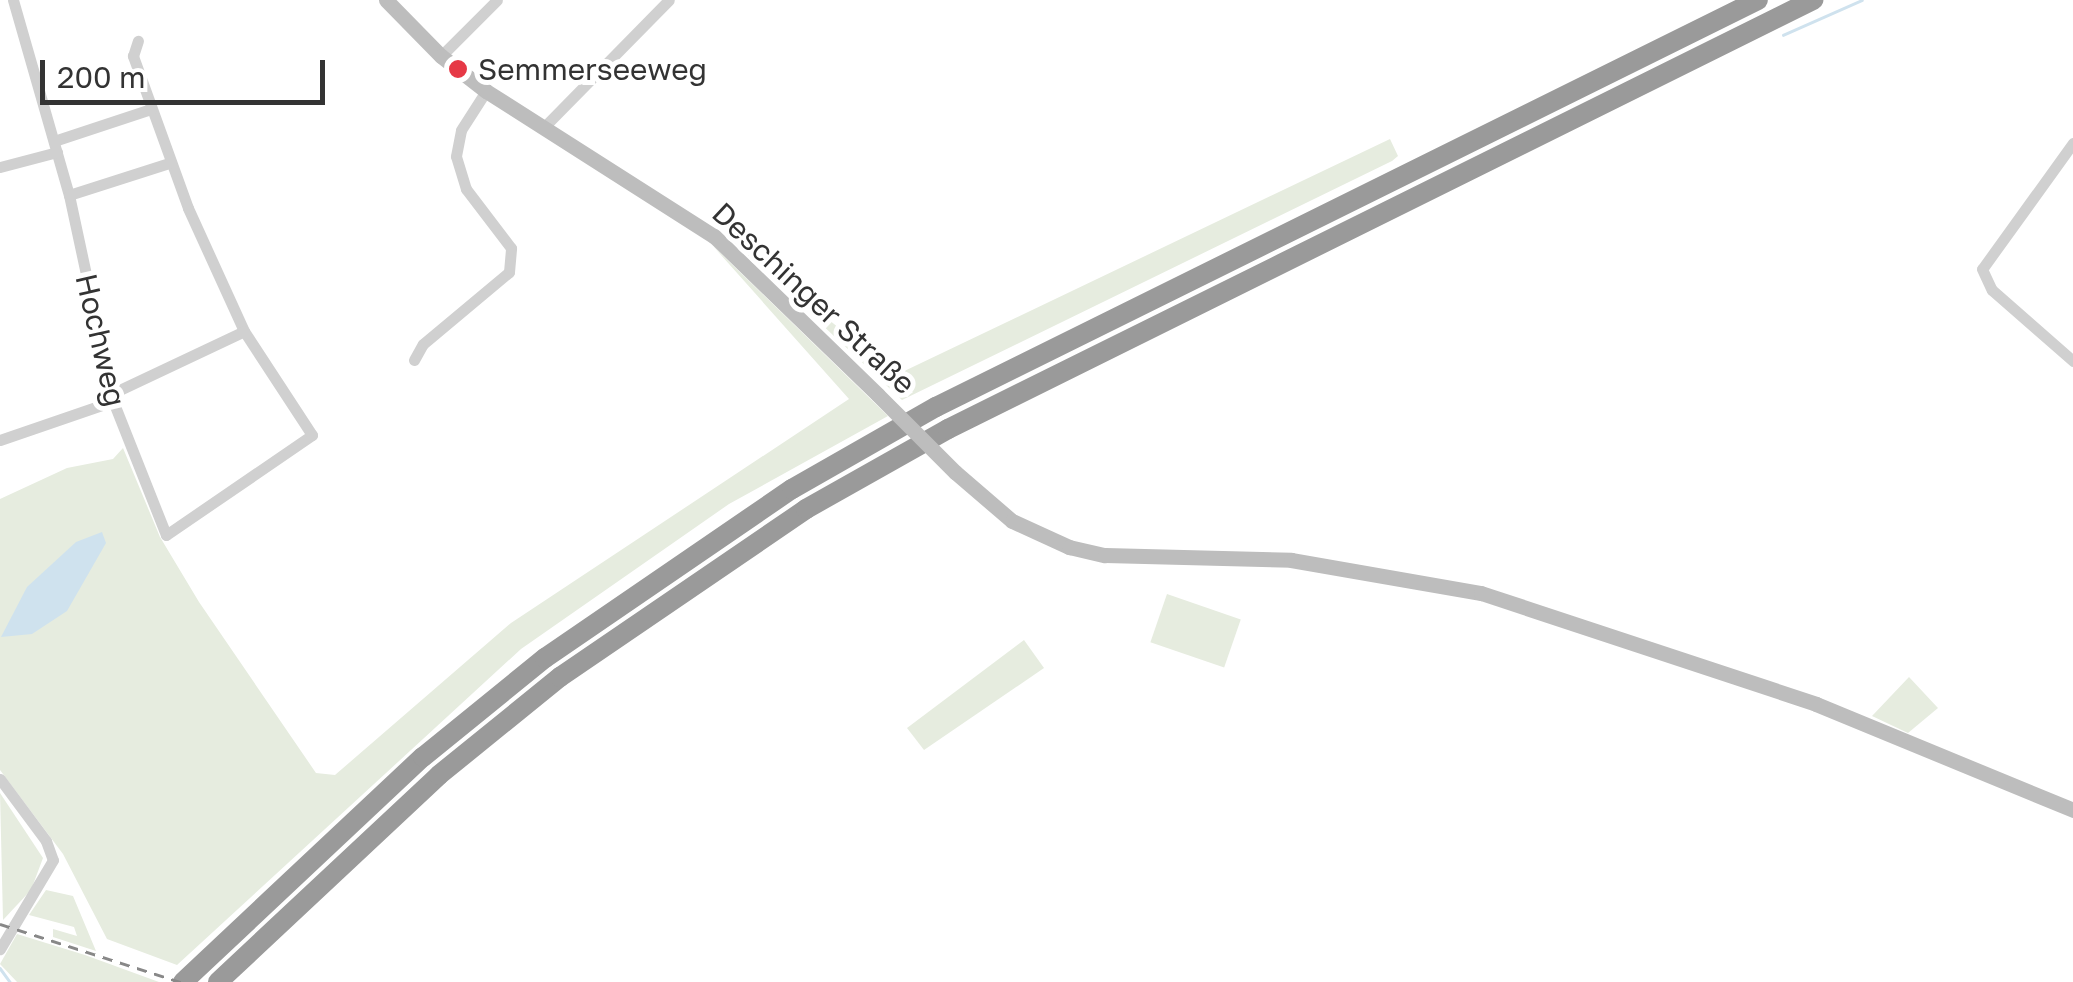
<!DOCTYPE html>
<meta charset="utf-8">
<style>
body{margin:0}
#map{position:relative;width:2073px;height:982px;overflow:hidden;background:#fff;font-family:"Golos Text",sans-serif}
div>[style]{position:absolute}
.green>*{inset:0;background:#e6ecdf;transform-origin:0 0}
.water>*{inset:0;background:#cfe2ee}
.stream>*{height:2.5px;margin:-1.25px;padding:0 1.25px;transform-origin:1.25px;border-radius:1.25px;background:#cfe2ee}
.street>*{height:11px;margin:-5.5px;padding:0 5.5px;transform-origin:5.5px;border-radius:5.5px;background:#d0d0d0}
.secondary>*{height:15px;margin:-7.5px;padding:0 7.5px;transform-origin:7.5px;border-radius:7.5px;background:#bdbdbd}
.highway>*{height:20px;margin:-10px;padding:0 10px;transform-origin:10px;border-radius:10px;background:#9a9a9a}
.rail>*{height:2.5px;margin-top:-1.25px;transform-origin:0;background:repeating-linear-gradient(90deg,#888 0 10px,transparent 0 18px)}
.secondary-bridge>*{height:15px;margin:-7.5px;padding:0 7.5px;transform-origin:7.5px;border-radius:7.5px;background:#bdbdbd}
.dots>*{width:28px;height:28px;translate:-50% -50%;box-sizing:border-box;border:5px solid #fff;border-radius:50%}
span{translate:-50% -50%;white-space:nowrap;text-align:center;line-height:1.15;-webkit-text-stroke:10px #fff;paint-order:stroke}
.poi-label{font-size:30px;color:#333}
.left{translate:0 -50%;text-align:left}
.street-label{font-size:30px;color:#333}
.scale{position:absolute;left:40px;top:60px;width:285px;height:45px;box-sizing:border-box;border:5px solid #333;border-top:0;padding-left:12px;font-size:30px;line-height:35px;white-space:nowrap;color:#333;-webkit-text-stroke:8px #fff;paint-order:stroke}
</style>
<div id="map">
<div class="green">
<i style="clip-path:polygon(1390px 139px,1398px 156px,1392px 161px,902px 400px,732px 240px,896px 375px)"></i>
<i style="clip-path:polygon(713px 246px,888px 416px,729px 504px,521px 649px,177px 965px,107px 939px,63px 854px,0 770px,0 499px,67px 468px,113px 459px,123px 448px,160px 537px,199px 602px,316px 773px,335px 775px,511px 623px,849px 399px)"></i>
<i style="left:1167px;top:594px;width:78px;height:51px;rotate:19deg"></i>
<i style="clip-path:polygon(1024px 640px,1044px 668px,924px 750px,907px 728px)"></i>
<i style="clip-path:polygon(1909px 677px,1938px 708px,1908px 733px,1872px 716px)"></i>
<i style="clip-path:polygon(0 793px,43px 858px,31px 890px,3px 920px)"></i>
<i style="clip-path:polygon(46px 890px,73px 896px,96px 951px,53px 937px,53px 929px,77px 936px,74px 927px,29px 915px)"></i>
<i style="clip-path:polygon(17px 934px,85px 955px,159px 982px,17px 982px,0 964px)"></i>
</div>
<div class="water">
<i style="clip-path:polygon(102px 532px,106px 543px,67px 611px,32px 634px,1px 637px,27px 587px,76px 542px)"></i>
</div>
<div class="stream">
<i style="left:1783px;top:35px;width:86px;rotate:-23.9deg"></i>
<i style="left:0;top:968px;width:17px;rotate:54deg"></i>
</div>
<div class="street">
<i style="left:13px;top:0;width:203px;rotate:74deg"></i>
<i style="left:69px;top:195px;width:211px;rotate:77.9deg"></i>
<i style="left:113px;top:401px;width:144px;rotate:68.4deg"></i>
<i style="left:166px;top:535px;width:177px;rotate:-34.4deg"></i>
<i style="left:312px;top:435px;width:124px;rotate:-123.2deg"></i>
<i style="left:244px;top:331px;width:135px;rotate:-114.5deg"></i>
<i style="left:188px;top:208px;width:162px;rotate:-109.9deg"></i>
<i style="left:133px;top:56px;width:16px;rotate:-72deg"></i>
<i style="left:441px;top:56px;width:79px;rotate:-45deg"></i>
<i style="left:544px;top:127px;width:178px;rotate:-45.5deg"></i>
<i style="left:54px;top:141px;width:102px;rotate:-18.3deg"></i>
<i style="left:2073px;top:143px;width:155px;rotate:125.8deg"></i>
<i style="left:1982px;top:269px;width:23px;rotate:65deg"></i>
<i style="left:1992px;top:290px;width:108px;rotate:41.2deg"></i>
<i style="left:0;top:167px;width:59px;rotate:-14.7deg"></i>
<i style="left:69px;top:195px;width:105px;rotate:-17.7deg"></i>
<i style="left:414px;top:360px;width:18px;rotate:-61deg"></i>
<i style="left:423px;top:344px;width:112px;rotate:-39.9deg"></i>
<i style="left:509px;top:272px;width:24px;rotate:-85deg"></i>
<i style="left:511px;top:248px;width:74px;rotate:-127.3deg"></i>
<i style="left:466px;top:189px;width:34px;rotate:-107deg"></i>
<i style="left:456px;top:156px;width:26px;rotate:-79deg"></i>
<i style="left:461px;top:130px;width:46px;rotate:-57.3deg"></i>
<i style="left:111px;top:394px;width:147px;rotate:-25.3deg"></i>
<i style="left:0;top:440px;width:120px;rotate:-19deg"></i>
<i style="left:0;top:779px;width:77px;rotate:53.4deg"></i>
<i style="left:46px;top:841px;width:20px;rotate:70deg"></i>
<i style="left:53px;top:860px;width:104px;rotate:120.8deg"></i>
</div>
<div class="secondary">
<i style="left:386px;top:0;width:78px;rotate:45.5deg"></i>
<i style="left:441px;top:56px;width:57px;rotate:37.9deg"></i>
<i style="left:486px;top:91px;width:270px;rotate:32.5deg"></i>
<i style="left:714px;top:236px;width:228px;rotate:44.1deg"></i>
<i style="left:955px;top:472px;width:75px;rotate:40.7deg"></i>
<i style="left:1012px;top:521px;width:63px;rotate:24.5deg"></i>
<i style="left:1069px;top:547px;width:37px;rotate:13deg"></i>
<i style="left:1105px;top:555px;width:186px;rotate:1.5deg"></i>
<i style="left:1291px;top:560px;width:193px;rotate:9.9deg"></i>
<i style="left:1481px;top:593px;width:353px;rotate:18.3deg"></i>
<i style="left:1816px;top:704px;width:278px;rotate:22.4deg"></i>
</div>
<div class="highway">
<i style="left:183px;top:982px;width:329px;rotate:-43.2deg"></i>
<i style="left:423px;top:757px;width:157px;rotate:-39.1deg"></i>
<i style="left:545px;top:658px;width:299px;rotate:-34.4deg"></i>
<i style="left:792px;top:489px;width:166px;rotate:-29.7deg"></i>
<i style="left:936px;top:407px;width:917px;rotate:-26.34deg"></i>
<i style="left:218px;top:982px;width:303px;rotate:-43.1deg"></i>
<i style="left:439px;top:775px;width:156px;rotate:-39deg"></i>
<i style="left:560px;top:677px;width:298px;rotate:-34.3deg"></i>
<i style="left:806px;top:509px;width:163px;rotate:-29.4deg"></i>
<i style="left:948px;top:429px;width:966px;rotate:-26.38deg"></i>
</div>
<div class="rail">
<i style="left:0;top:924px;width:190px;rotate:17.8deg"></i>
</div>
<div class="secondary-bridge">
<i style="left:878px;top:395px;width:109px;rotate:45deg"></i>
</div>
<div class="dots">
<i style="left:458px;top:69px;background:#e63946"></i>
</div>
<div class="poi-label">
<span class="left" style="left:478px;top:69px">Semmerseeweg</span>
</div>
<div class="street-label">
<span style="left:814px;top:298px;rotate:43deg">Deschinger Straße</span>
<span style="left:101px;top:340px;rotate:77deg">Hochweg</span>
</div>
<div class="scale">200 m</div>
</div>
